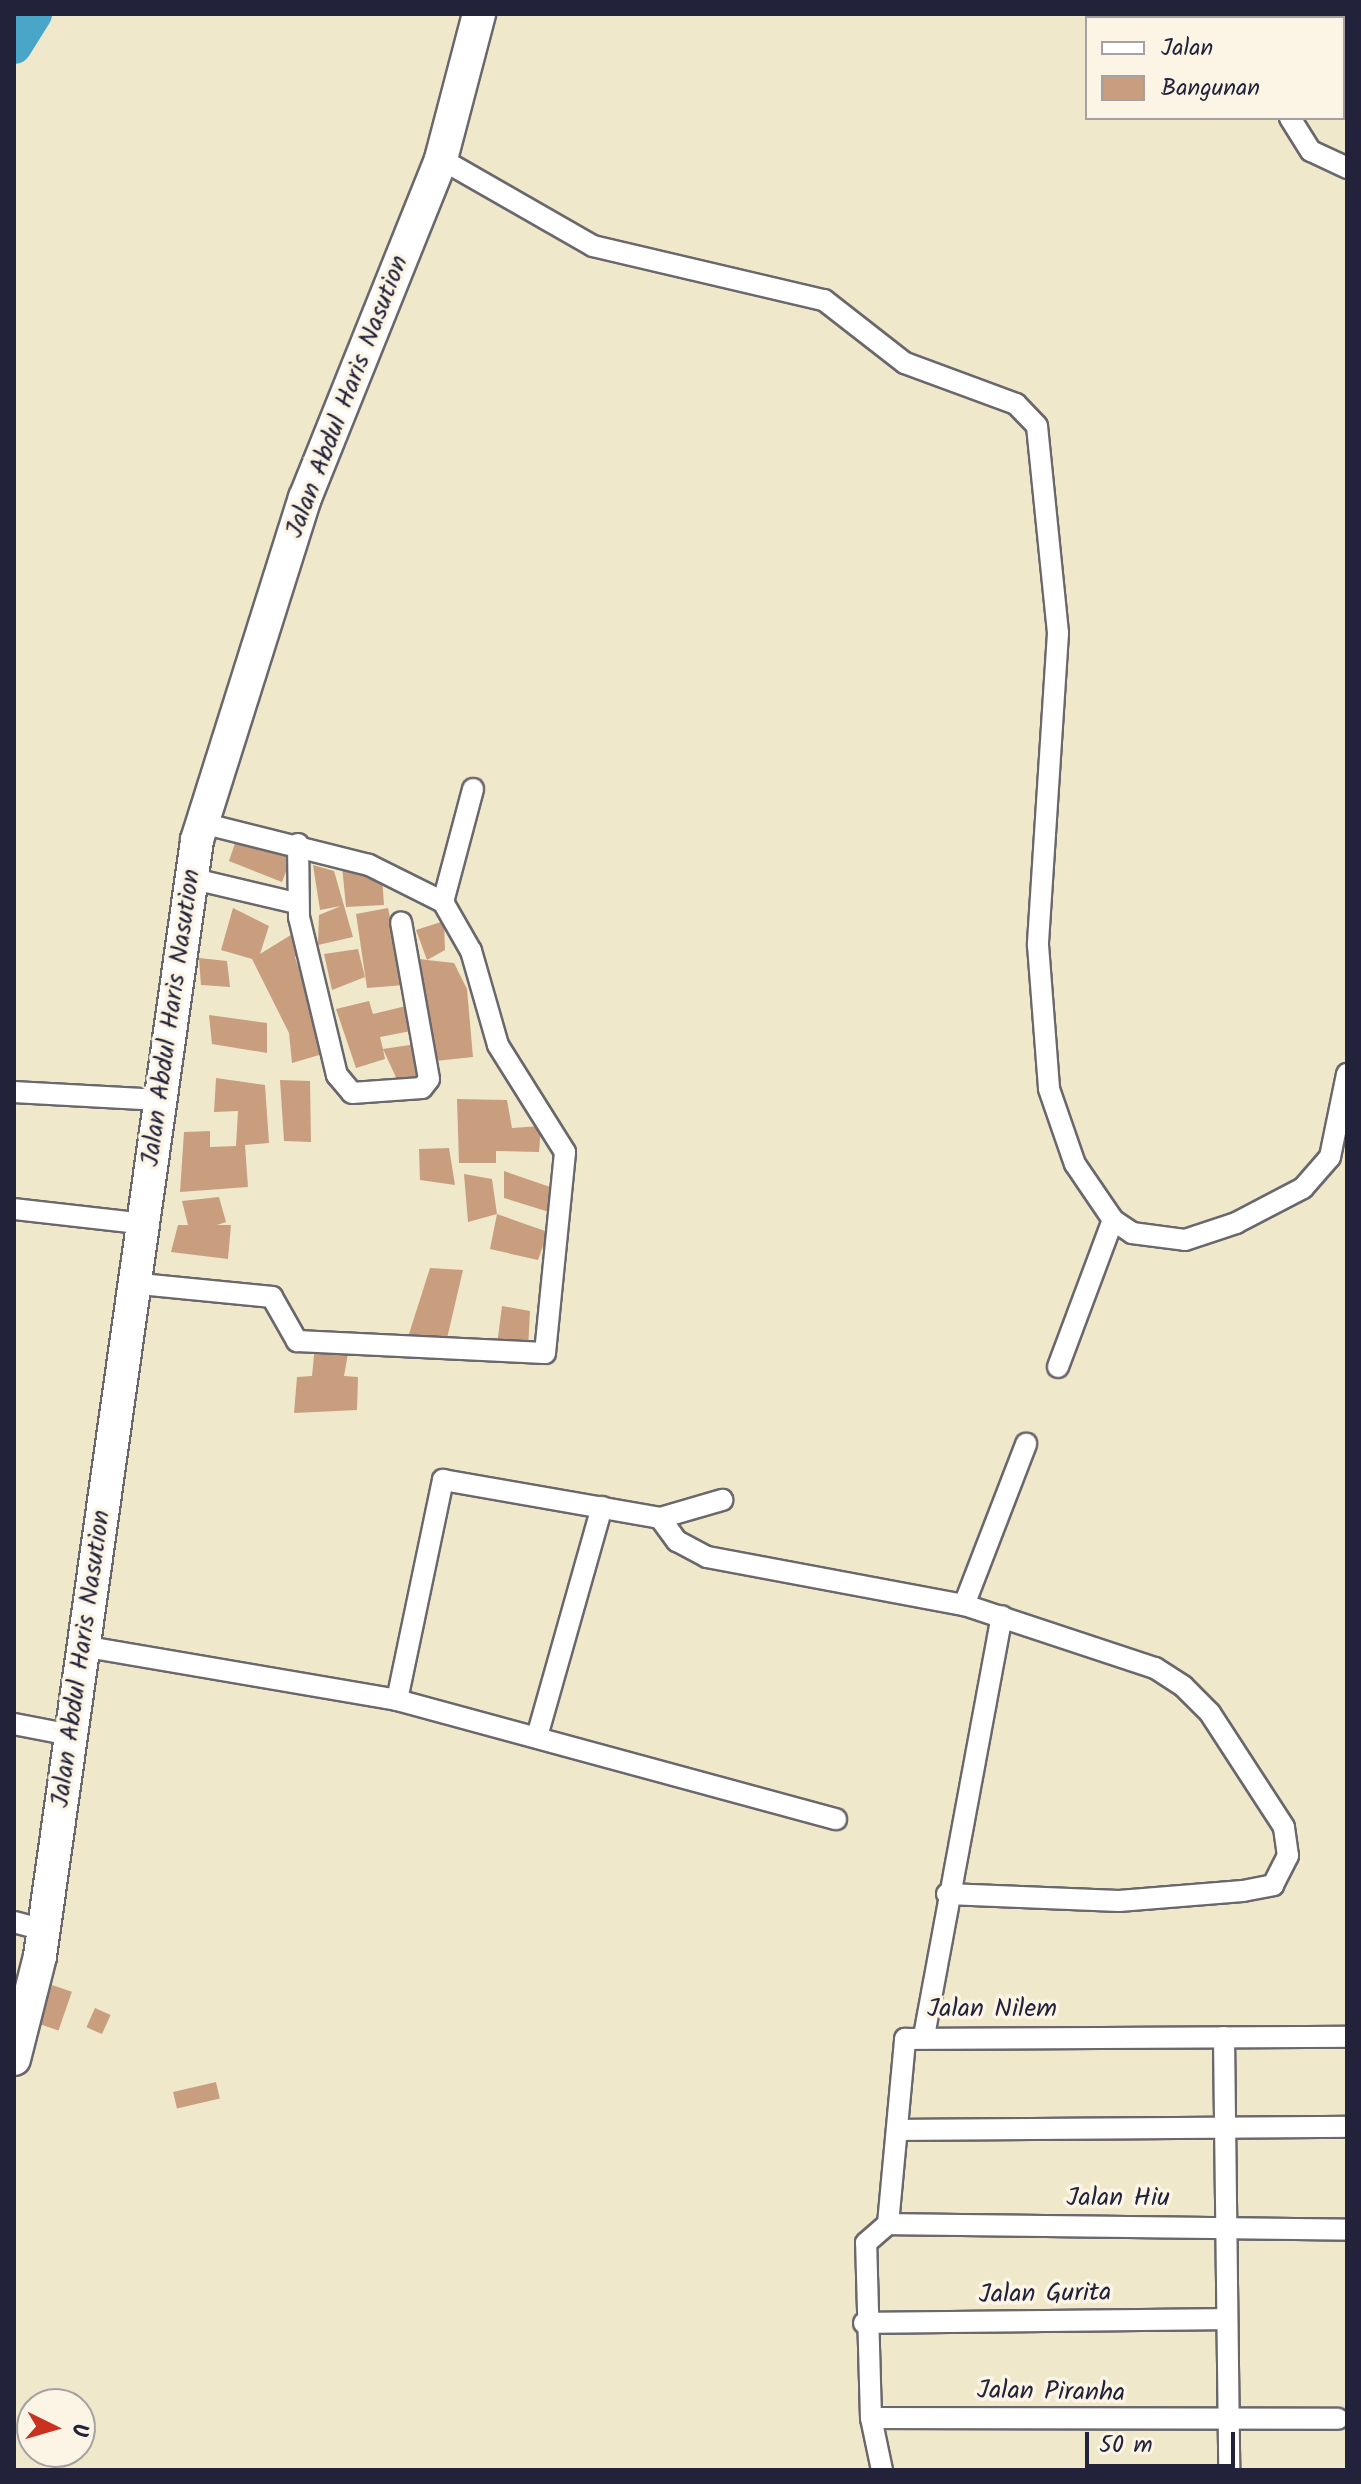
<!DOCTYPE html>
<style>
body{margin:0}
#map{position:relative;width:1361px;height:2484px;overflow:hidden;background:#f0e8cb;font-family:Kalam,sans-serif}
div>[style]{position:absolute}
.river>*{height:36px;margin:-18px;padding:0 18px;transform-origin:18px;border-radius:18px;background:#4aa6c8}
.building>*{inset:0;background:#c89e7e;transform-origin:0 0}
.roads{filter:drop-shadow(2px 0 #6a676d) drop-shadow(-2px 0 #6a676d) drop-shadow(0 2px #6a676d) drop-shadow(0 -2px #6a676d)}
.street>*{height:20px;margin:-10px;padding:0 10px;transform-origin:10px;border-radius:10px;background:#fff}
.primary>*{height:32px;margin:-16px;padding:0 16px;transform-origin:16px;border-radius:16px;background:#fff}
span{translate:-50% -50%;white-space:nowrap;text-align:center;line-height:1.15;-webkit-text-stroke:7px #fcf5e5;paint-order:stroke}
.street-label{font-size:26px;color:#22223b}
.frame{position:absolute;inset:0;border:16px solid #22223b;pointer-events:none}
.legend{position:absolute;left:1085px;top:16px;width:260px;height:104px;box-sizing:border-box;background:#fcf5e5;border:2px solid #a5a1a1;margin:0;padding:10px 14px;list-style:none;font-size:24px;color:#22223b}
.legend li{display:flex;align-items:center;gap:16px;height:40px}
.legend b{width:40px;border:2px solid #a5a1a1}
.north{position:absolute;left:16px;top:2388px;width:80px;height:80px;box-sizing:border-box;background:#fcf5e5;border:2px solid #a5a1a1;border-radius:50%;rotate:95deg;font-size:22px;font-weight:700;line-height:32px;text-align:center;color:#22223b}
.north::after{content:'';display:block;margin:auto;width:28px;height:36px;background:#c8321e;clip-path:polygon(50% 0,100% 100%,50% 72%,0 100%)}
.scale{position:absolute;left:1085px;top:2432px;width:150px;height:36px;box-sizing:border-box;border:4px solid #22223b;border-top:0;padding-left:10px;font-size:24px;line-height:28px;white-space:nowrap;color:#22223b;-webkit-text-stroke:6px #fcf5e5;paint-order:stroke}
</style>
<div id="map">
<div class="river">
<i style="left:14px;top:46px;width:38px;rotate:-58deg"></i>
</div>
<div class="building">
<i style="clip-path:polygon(236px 840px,294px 851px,282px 882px,229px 861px)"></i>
<i style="clip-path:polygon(313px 865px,334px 871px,353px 937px,318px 945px,319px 915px,341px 906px,320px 910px)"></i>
<i style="clip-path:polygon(342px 866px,382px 877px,384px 905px,346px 907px)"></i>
<i style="clip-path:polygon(233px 908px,269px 926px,260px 954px,294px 933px,301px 955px,295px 957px,326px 1053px,292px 1063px,289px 1033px,252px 959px,221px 950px)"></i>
<i style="clip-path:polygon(388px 908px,404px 985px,367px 988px,356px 914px)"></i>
<i style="clip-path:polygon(444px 921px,445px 950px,427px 960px,454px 963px,467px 989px,473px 1057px,435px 1061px,420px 959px,427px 960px,416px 930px)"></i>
<i style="clip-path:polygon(358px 949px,365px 977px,332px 990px,324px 954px)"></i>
<i style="clip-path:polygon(199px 958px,227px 961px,230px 987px,201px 985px)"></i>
<i style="clip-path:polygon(369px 1001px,373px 1014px,410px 1005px,411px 1031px,380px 1037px,383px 1049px,423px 1043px,425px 1071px,399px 1084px,383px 1049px,385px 1059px,356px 1068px,336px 1009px)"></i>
<i style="clip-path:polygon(209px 1015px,267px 1023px,267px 1053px,212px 1044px)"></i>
<i style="clip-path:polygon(216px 1078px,265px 1085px,269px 1143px,245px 1145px,248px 1187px,180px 1192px,184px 1132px,210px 1131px,210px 1147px,236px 1146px,238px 1111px,214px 1112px)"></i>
<i style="clip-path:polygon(280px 1080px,310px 1081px,311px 1142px,284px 1141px)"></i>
<i style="clip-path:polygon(457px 1099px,507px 1100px,512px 1128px,541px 1126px,539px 1152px,496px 1151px,496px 1163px,459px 1163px)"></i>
<i style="clip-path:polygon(449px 1148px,455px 1185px,420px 1180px,419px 1149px)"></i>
<i style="clip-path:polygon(504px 1171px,553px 1188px,549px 1212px,504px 1198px)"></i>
<i style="clip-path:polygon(464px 1174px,492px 1179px,497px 1214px,468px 1222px)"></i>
<i style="clip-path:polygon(219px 1197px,226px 1222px,217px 1225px,231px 1225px,228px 1259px,171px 1252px,178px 1225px,188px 1225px,182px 1201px)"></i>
<i style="clip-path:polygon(497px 1214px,548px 1232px,538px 1260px,490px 1249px)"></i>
<i style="clip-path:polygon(430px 1268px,463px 1270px,445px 1347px,408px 1337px)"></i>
<i style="clip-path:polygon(502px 1306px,530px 1311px,528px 1350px,497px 1345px)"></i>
<i style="clip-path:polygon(315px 1345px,349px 1348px,344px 1376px,358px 1377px,357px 1410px,294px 1413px,297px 1377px,312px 1376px)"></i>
<i style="left:52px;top:1985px;width:21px;height:41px;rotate:19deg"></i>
<i style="left:95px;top:2008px;width:17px;height:21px;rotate:24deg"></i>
<i style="left:216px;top:2082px;width:17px;height:44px;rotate:77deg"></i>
</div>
<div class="roads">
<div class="street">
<i style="left:1254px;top:14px;width:4px;rotate:76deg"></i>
<i style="left:1290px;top:118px;width:39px;rotate:58deg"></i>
<i style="left:1311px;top:151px;width:40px;rotate:25deg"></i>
<i style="left:441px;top:159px;width:175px;rotate:29.8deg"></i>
<i style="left:593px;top:246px;width:237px;rotate:13.2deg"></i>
<i style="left:824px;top:300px;width:103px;rotate:37.9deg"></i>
<i style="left:905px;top:363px;width:118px;rotate:20.3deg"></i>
<i style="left:1016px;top:404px;width:30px;rotate:46deg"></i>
<i style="left:1037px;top:426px;width:208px;rotate:84.2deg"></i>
<i style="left:1058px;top:633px;width:313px;rotate:93.7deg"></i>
<i style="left:1038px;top:945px;width:144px;rotate:85.6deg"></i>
<i style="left:1049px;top:1089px;width:79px;rotate:70.9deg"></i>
<i style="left:1075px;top:1164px;width:68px;rotate:55.8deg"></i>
<i style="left:1113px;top:1220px;width:23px;rotate:34deg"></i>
<i style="left:1132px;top:1233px;width:53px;rotate:7.5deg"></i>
<i style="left:1185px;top:1240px;width:54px;rotate:-18.4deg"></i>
<i style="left:1236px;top:1223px;width:76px;rotate:-27.6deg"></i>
<i style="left:1303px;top:1188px;width:41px;rotate:-48.9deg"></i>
<i style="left:1330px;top:1157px;width:85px;rotate:-78.4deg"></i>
<i style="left:298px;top:844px;width:73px;rotate:89.2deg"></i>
<i style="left:299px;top:917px;width:163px;rotate:76.5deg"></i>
<i style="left:337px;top:1075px;width:23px;rotate:50deg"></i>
<i style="left:352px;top:1093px;width:70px;rotate:-4.1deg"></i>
<i style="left:422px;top:1088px;width:11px;rotate:-52deg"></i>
<i style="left:429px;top:1079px;width:159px;rotate:-100.1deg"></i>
<i style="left:190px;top:878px;width:109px;rotate:13.3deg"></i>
<i style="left:443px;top:902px;width:117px;rotate:-75.1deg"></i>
<i style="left:14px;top:1092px;width:146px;rotate:3.1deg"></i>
<i style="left:14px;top:1209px;width:133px;rotate:6.5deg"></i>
<i style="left:140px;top:1284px;width:133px;rotate:5.6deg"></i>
<i style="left:272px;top:1297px;width:51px;rotate:60.4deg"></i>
<i style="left:297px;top:1341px;width:248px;rotate:2.8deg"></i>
<i style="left:545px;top:1353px;width:202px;rotate:-84.3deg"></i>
<i style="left:565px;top:1152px;width:126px;rotate:-122.1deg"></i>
<i style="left:498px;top:1045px;width:98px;rotate:-106deg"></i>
<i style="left:471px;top:951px;width:56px;rotate:-119.7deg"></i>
<i style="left:443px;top:902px;width:83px;rotate:-153.4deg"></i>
<i style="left:369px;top:865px;width:172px;rotate:-165.9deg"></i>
<i style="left:1058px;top:1367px;width:157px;rotate:-69.5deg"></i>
<i style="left:660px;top:1518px;width:29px;rotate:54deg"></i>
<i style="left:677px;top:1541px;width:34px;rotate:28deg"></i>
<i style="left:707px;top:1557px;width:261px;rotate:10.6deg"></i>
<i style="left:82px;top:1646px;width:320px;rotate:9.7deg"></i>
<i style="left:397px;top:1700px;width:225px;rotate:-78.2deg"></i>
<i style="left:443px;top:1480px;width:220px;rotate:9.9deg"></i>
<i style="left:660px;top:1518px;width:65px;rotate:-16.2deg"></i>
<i style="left:397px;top:1700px;width:455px;rotate:15.2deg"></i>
<i style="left:14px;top:1724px;width:58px;rotate:10.9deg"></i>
<i style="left:538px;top:1733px;width:235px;rotate:-74.2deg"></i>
<i style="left:947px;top:1894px;width:172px;rotate:2.3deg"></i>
<i style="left:1119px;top:1901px;width:124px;rotate:-4.6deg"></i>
<i style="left:1243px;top:1891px;width:31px;rotate:-11deg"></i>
<i style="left:1273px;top:1885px;width:33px;rotate:-63deg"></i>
<i style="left:1288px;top:1856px;width:29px;rotate:-98deg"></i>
<i style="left:1284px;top:1827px;width:136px;rotate:-123deg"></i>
<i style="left:1210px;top:1713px;width:38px;rotate:-135deg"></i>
<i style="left:1183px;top:1686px;width:33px;rotate:-147deg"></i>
<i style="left:1155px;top:1668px;width:201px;rotate:-161.7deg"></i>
<i style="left:964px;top:1605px;width:173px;rotate:-68.9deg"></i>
<i style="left:14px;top:1922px;width:31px;rotate:15deg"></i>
<i style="left:924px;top:2036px;width:427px;rotate:-79.5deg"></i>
<i style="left:1224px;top:2037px;width:433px;rotate:89.3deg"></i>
<i style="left:898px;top:2130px;width:449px;rotate:-0.4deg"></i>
<i style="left:888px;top:2224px;width:459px;rotate:0.7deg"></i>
<i style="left:864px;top:2323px;width:363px;rotate:-0.6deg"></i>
<i style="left:871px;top:2418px;width:467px;rotate:0.1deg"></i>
<i style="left:882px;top:2470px;width:53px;rotate:-101.9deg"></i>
<i style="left:871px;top:2418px;width:175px;rotate:-91.6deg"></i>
<i style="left:866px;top:2243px;width:29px;rotate:-41deg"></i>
<i style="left:888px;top:2224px;width:186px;rotate:-84.7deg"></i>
<i style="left:905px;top:2039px;width:442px;rotate:-0.3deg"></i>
</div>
<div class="primary">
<i style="left:14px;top:2059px;width:106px;rotate:-75.8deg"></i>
<i style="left:40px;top:1956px;width:1127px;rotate:-81.99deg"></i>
<i style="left:197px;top:840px;width:359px;rotate:-72.5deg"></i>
<i style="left:305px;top:498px;width:365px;rotate:-68.1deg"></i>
<i style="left:441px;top:159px;width:150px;rotate:-75.3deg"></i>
</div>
</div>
<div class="street-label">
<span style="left:348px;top:397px;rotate:-69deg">Jalan Abdul Haris Nasution</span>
<span style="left:172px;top:1018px;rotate:-82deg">Jalan Abdul Haris Nasution</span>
<span style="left:82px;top:1659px;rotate:-82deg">Jalan Abdul Haris Nasution</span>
<span style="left:992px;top:2010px">Jalan Nilem</span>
<span style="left:1118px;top:2199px">Jalan Hiu</span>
<span style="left:1045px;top:2295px;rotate:-1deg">Jalan Gurita</span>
<span style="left:1051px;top:2393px;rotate:1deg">Jalan Piranha</span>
</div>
<div class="frame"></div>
<ul class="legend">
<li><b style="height:10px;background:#fff"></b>Jalan</li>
<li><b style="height:22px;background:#c89e7e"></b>Bangunan</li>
</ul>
<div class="north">U</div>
<div class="scale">50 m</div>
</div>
